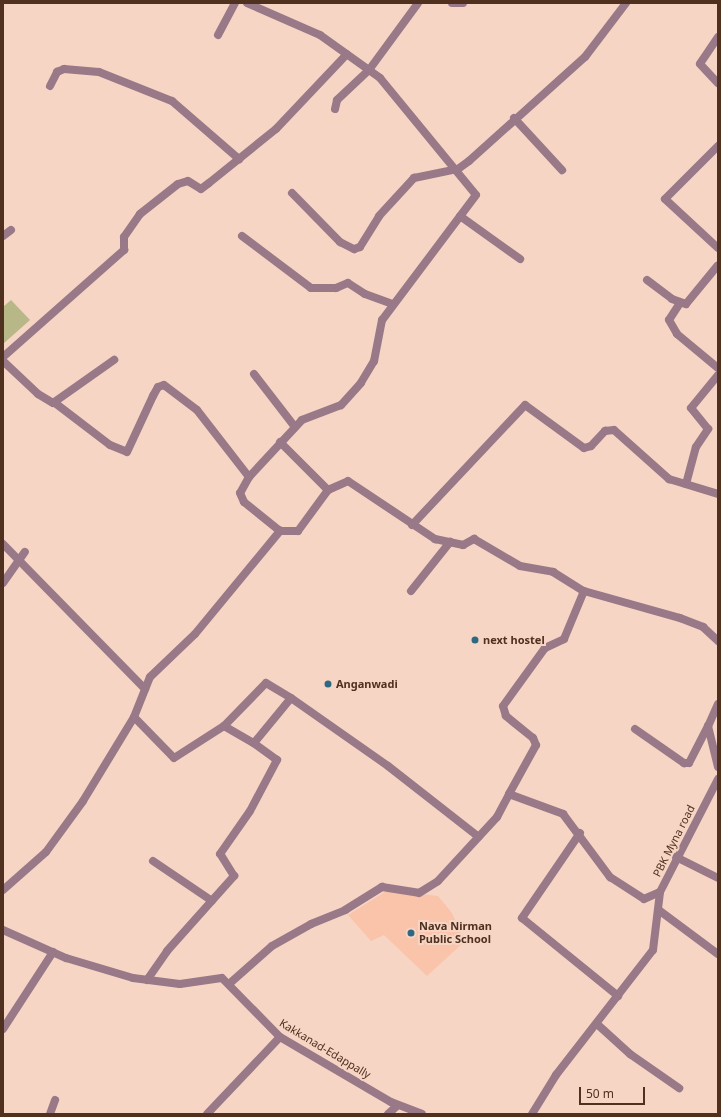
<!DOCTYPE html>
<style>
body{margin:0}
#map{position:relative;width:721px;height:1117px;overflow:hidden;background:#f6d5c5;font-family:"Noto Sans",sans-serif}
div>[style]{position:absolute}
.built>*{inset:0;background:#f9c4a9}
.green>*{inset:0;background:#b7b787}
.minor>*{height:8px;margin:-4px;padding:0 4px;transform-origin:4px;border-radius:4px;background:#997888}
.tertiary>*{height:8px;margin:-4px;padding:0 4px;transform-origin:4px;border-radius:4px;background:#997888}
.dots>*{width:11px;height:11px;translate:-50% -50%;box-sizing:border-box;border:2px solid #f6d5c5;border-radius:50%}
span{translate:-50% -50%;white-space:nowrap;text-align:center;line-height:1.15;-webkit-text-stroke:4px #f6d5c5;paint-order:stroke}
.poi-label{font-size:11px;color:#50301f;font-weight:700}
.left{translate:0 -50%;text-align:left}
.street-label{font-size:11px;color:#50301f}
.frame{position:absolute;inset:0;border:4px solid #50301f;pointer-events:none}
.scale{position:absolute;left:579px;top:1087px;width:66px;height:18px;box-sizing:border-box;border:2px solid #50301f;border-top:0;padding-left:5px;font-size:12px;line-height:14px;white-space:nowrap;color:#50301f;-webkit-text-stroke:3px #f6d5c5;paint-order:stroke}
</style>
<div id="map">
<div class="built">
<i style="clip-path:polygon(388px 890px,438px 896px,452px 913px,464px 942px,427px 976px,384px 935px,371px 941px,348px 915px)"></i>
</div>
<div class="green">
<i style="clip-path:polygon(11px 300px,30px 320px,3px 344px,3px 307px)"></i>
</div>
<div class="minor">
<i style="left:247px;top:3px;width:80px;rotate:23.7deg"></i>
<i style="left:320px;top:35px;width:74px;rotate:35.6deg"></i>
<i style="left:380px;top:78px;width:151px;rotate:50.6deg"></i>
<i style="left:476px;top:195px;width:156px;rotate:126.9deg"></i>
<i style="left:382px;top:320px;width:42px;rotate:101deg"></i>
<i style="left:374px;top:361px;width:26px;rotate:121deg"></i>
<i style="left:361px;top:383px;width:30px;rotate:132deg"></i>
<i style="left:341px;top:405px;width:42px;rotate:159deg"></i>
<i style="left:302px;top:420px;width:78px;rotate:132.9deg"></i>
<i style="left:249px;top:477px;width:18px;rotate:119deg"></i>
<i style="left:240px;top:493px;width:10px;rotate:66deg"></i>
<i style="left:244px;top:502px;width:46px;rotate:38.9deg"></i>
<i style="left:280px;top:531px;width:18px"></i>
<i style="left:298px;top:531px;width:51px;rotate:-53.8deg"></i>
<i style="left:452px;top:3px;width:11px"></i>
<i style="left:218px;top:35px;width:36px;rotate:-62deg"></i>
<i style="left:718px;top:37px;width:32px;rotate:124deg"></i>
<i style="left:700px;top:64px;width:26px;rotate:47deg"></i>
<i style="left:50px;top:86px;width:16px;rotate:-63deg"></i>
<i style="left:57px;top:72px;width:8px;rotate:-23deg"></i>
<i style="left:64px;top:69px;width:35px;rotate:5deg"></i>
<i style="left:99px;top:72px;width:79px;rotate:21.7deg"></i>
<i style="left:172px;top:101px;width:89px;rotate:40.9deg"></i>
<i style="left:335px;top:109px;width:9px;rotate:-77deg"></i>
<i style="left:337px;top:100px;width:44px;rotate:-43.2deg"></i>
<i style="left:369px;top:70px;width:83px;rotate:-53.8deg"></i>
<i style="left:514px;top:118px;width:71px;rotate:47.3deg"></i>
<i style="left:718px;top:146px;width:75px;rotate:135deg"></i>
<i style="left:665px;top:199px;width:72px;rotate:42.8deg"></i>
<i style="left:292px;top:193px;width:69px;rotate:45.6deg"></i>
<i style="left:340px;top:242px;width:16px;rotate:27deg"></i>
<i style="left:354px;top:249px;width:6px;rotate:-18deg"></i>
<i style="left:360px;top:247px;width:36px;rotate:-58deg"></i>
<i style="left:379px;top:216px;width:52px;rotate:-47.4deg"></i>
<i style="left:414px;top:178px;width:45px;rotate:-11.6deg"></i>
<i style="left:458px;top:169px;width:14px;rotate:-36deg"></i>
<i style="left:469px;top:161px;width:156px;rotate:-41.9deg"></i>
<i style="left:585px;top:57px;width:68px;rotate:-52.8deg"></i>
<i style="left:460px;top:216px;width:74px;rotate:35.6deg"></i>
<i style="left:3px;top:236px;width:10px;rotate:-37deg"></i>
<i style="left:242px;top:236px;width:86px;rotate:37deg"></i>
<i style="left:311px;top:288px;width:25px"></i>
<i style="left:336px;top:288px;width:13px;rotate:-23deg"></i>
<i style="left:348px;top:283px;width:20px;rotate:33deg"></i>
<i style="left:365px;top:294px;width:30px;rotate:20deg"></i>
<i style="left:647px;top:280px;width:31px;rotate:37deg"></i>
<i style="left:672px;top:299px;width:15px;rotate:20deg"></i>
<i style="left:686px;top:304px;width:50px;rotate:-50.6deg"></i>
<i style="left:680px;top:303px;width:20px;rotate:123deg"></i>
<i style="left:669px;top:320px;width:16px;rotate:60deg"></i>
<i style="left:677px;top:334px;width:53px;rotate:39.7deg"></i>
<i style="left:3px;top:357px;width:162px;rotate:-41.5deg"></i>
<i style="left:124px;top:250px;width:13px;rotate:-90deg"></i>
<i style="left:124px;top:237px;width:28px;rotate:-55deg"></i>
<i style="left:140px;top:214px;width:48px;rotate:-38.3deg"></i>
<i style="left:178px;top:184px;width:10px;rotate:-17deg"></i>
<i style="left:188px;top:181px;width:15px;rotate:32deg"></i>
<i style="left:201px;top:189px;width:10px;rotate:-37deg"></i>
<i style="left:209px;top:183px;width:86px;rotate:-38.9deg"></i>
<i style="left:276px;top:129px;width:103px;rotate:-46.6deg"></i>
<i style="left:3px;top:361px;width:48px;rotate:43.3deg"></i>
<i style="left:38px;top:394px;width:17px;rotate:31deg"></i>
<i style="left:53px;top:403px;width:75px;rotate:-35.2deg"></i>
<i style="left:254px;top:374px;width:67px;rotate:52.3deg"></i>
<i style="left:55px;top:403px;width:69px;rotate:37.4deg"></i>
<i style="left:110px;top:445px;width:18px;rotate:22deg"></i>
<i style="left:127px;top:452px;width:62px;rotate:-65.1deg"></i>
<i style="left:153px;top:396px;width:10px;rotate:-61deg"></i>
<i style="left:158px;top:387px;width:6px;rotate:-18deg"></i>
<i style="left:164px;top:385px;width:41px;rotate:37.1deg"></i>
<i style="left:197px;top:410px;width:85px;rotate:52.2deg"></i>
<i style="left:280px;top:442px;width:68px;rotate:45deg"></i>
<i style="left:328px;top:490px;width:22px;rotate:-24deg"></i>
<i style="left:348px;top:481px;width:105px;rotate:33.7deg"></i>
<i style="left:435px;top:539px;width:29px;rotate:12deg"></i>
<i style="left:463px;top:545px;width:13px;rotate:-29deg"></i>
<i style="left:474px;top:539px;width:53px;rotate:30.4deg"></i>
<i style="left:520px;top:566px;width:34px;rotate:10deg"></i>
<i style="left:553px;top:572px;width:36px;rotate:32deg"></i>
<i style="left:584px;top:591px;width:100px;rotate:15.7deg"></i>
<i style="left:680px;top:618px;width:25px;rotate:21deg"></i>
<i style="left:703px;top:627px;width:21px;rotate:43deg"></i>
<i style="left:686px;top:484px;width:38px;rotate:-75deg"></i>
<i style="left:696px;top:447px;width:22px;rotate:-56deg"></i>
<i style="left:708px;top:429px;width:27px;rotate:-129deg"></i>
<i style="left:691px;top:408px;width:43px;rotate:-50.7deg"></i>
<i style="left:412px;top:525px;width:165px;rotate:-46.7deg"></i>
<i style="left:525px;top:405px;width:73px;rotate:36.1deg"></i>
<i style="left:584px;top:448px;width:7px;rotate:-16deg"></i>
<i style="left:591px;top:446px;width:21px;rotate:-47deg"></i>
<i style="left:605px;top:431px;width:9px;rotate:-6deg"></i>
<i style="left:614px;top:430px;width:74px;rotate:41.7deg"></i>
<i style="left:669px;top:479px;width:51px;rotate:17deg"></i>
<i style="left:3px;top:544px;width:203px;rotate:45.6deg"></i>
<i style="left:3px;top:583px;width:38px;rotate:-55deg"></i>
<i style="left:411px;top:591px;width:63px;rotate:-51.5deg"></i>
<i style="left:718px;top:704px;width:24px;rotate:114deg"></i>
<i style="left:708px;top:726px;width:42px;rotate:76.3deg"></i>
<i style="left:134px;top:717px;width:57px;rotate:45.7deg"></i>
<i style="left:174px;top:758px;width:59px;rotate:-32.6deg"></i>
<i style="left:224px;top:726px;width:34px;rotate:30deg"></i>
<i style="left:254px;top:743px;width:58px;rotate:-50.6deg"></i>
<i style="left:291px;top:698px;width:118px;rotate:35deg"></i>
<i style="left:388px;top:766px;width:115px;rotate:38deg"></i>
<i style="left:224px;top:726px;width:60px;rotate:-45.7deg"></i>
<i style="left:266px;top:683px;width:29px;rotate:31deg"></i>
<i style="left:635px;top:729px;width:60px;rotate:34.8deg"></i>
<i style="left:684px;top:763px;width:5px"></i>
<i style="left:689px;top:763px;width:42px;rotate:-62.8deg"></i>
<i style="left:509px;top:794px;width:56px;rotate:-61.1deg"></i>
<i style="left:536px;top:745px;width:8px;rotate:-113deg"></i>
<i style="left:533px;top:738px;width:35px;rotate:-141deg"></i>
<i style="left:506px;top:716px;width:10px;rotate:-107deg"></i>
<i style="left:503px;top:706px;width:72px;rotate:-54.1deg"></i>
<i style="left:545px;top:648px;width:21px;rotate:-25deg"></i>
<i style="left:564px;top:639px;width:52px;rotate:-67.4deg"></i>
<i style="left:580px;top:833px;width:103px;rotate:124.3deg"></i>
<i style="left:522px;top:918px;width:124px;rotate:39.1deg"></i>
<i style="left:676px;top:857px;width:47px;rotate:26.6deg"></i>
<i style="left:153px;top:861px;width:71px;rotate:34.1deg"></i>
<i style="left:3px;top:890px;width:57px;rotate:-41.5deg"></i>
<i style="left:46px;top:852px;width:63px;rotate:-54deg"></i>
<i style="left:83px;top:801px;width:98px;rotate:-58.7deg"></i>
<i style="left:134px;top:717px;width:43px;rotate:-68.2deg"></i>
<i style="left:150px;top:677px;width:62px;rotate:-43.7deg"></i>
<i style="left:195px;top:634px;width:134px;rotate:-50.5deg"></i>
<i style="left:660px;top:911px;width:72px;rotate:36.6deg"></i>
<i style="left:147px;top:980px;width:35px;rotate:-55deg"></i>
<i style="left:167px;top:951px;width:101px;rotate:-48.2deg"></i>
<i style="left:234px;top:876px;width:26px;rotate:-122deg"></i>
<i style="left:220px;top:854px;width:52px;rotate:-55.1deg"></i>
<i style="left:250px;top:811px;width:58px;rotate:-62.1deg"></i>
<i style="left:277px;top:760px;width:29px;rotate:-144deg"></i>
<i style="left:229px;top:984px;width:57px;rotate:-41.5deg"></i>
<i style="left:272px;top:946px;width:45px;rotate:-29.4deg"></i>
<i style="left:311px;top:924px;width:37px;rotate:-22deg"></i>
<i style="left:345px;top:910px;width:44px;rotate:-31.9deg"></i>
<i style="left:382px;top:887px;width:37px;rotate:9deg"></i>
<i style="left:419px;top:893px;width:22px;rotate:-32deg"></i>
<i style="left:438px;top:881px;width:87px;rotate:-47.3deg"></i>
<i style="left:497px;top:817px;width:26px;rotate:-62deg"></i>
<i style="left:509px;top:794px;width:58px;rotate:20.3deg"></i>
<i style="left:563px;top:814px;width:79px;rotate:53.3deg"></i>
<i style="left:610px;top:877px;width:40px;rotate:32.9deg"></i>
<i style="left:644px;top:899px;width:17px;rotate:-24deg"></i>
<i style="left:597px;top:1024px;width:45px;rotate:42.3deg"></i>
<i style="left:630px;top:1054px;width:60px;rotate:34.8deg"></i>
<i style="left:3px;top:1029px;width:92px;rotate:-57deg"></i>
<i style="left:50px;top:1114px;width:15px;rotate:-70deg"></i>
<i style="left:207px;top:1114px;width:106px;rotate:-46.5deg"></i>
<i style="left:388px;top:1114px;width:13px;rotate:-42deg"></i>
<i style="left:532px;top:1114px;width:46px;rotate:-58.4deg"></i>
<i style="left:556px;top:1075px;width:158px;rotate:-52.2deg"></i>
<i style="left:653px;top:950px;width:58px;rotate:-83.1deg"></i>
<i style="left:660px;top:892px;width:127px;rotate:-62.8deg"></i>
</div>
<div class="tertiary">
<i style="left:3px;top:930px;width:69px;rotate:24deg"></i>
<i style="left:66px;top:958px;width:70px;rotate:16.6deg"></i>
<i style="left:133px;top:978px;width:47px;rotate:7.3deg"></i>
<i style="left:180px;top:984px;width:42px;rotate:-8.1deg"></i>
<i style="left:222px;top:978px;width:83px;rotate:45.5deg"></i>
<i style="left:280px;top:1037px;width:129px;rotate:30.4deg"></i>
<i style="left:391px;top:1102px;width:33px;rotate:21deg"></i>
</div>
<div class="dots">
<i style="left:475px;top:640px;background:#2e6981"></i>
<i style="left:328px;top:684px;background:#2e6981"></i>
<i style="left:411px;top:933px;background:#2e6981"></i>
</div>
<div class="poi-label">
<span class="left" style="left:483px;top:640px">next hostel</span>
<span class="left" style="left:336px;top:684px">Anganwadi</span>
<span class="left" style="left:419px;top:933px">Nava Nirman<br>Public School</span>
</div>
<div class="street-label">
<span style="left:674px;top:841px;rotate:-63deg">PBK Myna road</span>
<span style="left:325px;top:1049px;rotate:31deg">Kakkanad-Edappally</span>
</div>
<div class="frame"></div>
<div class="scale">50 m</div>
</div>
